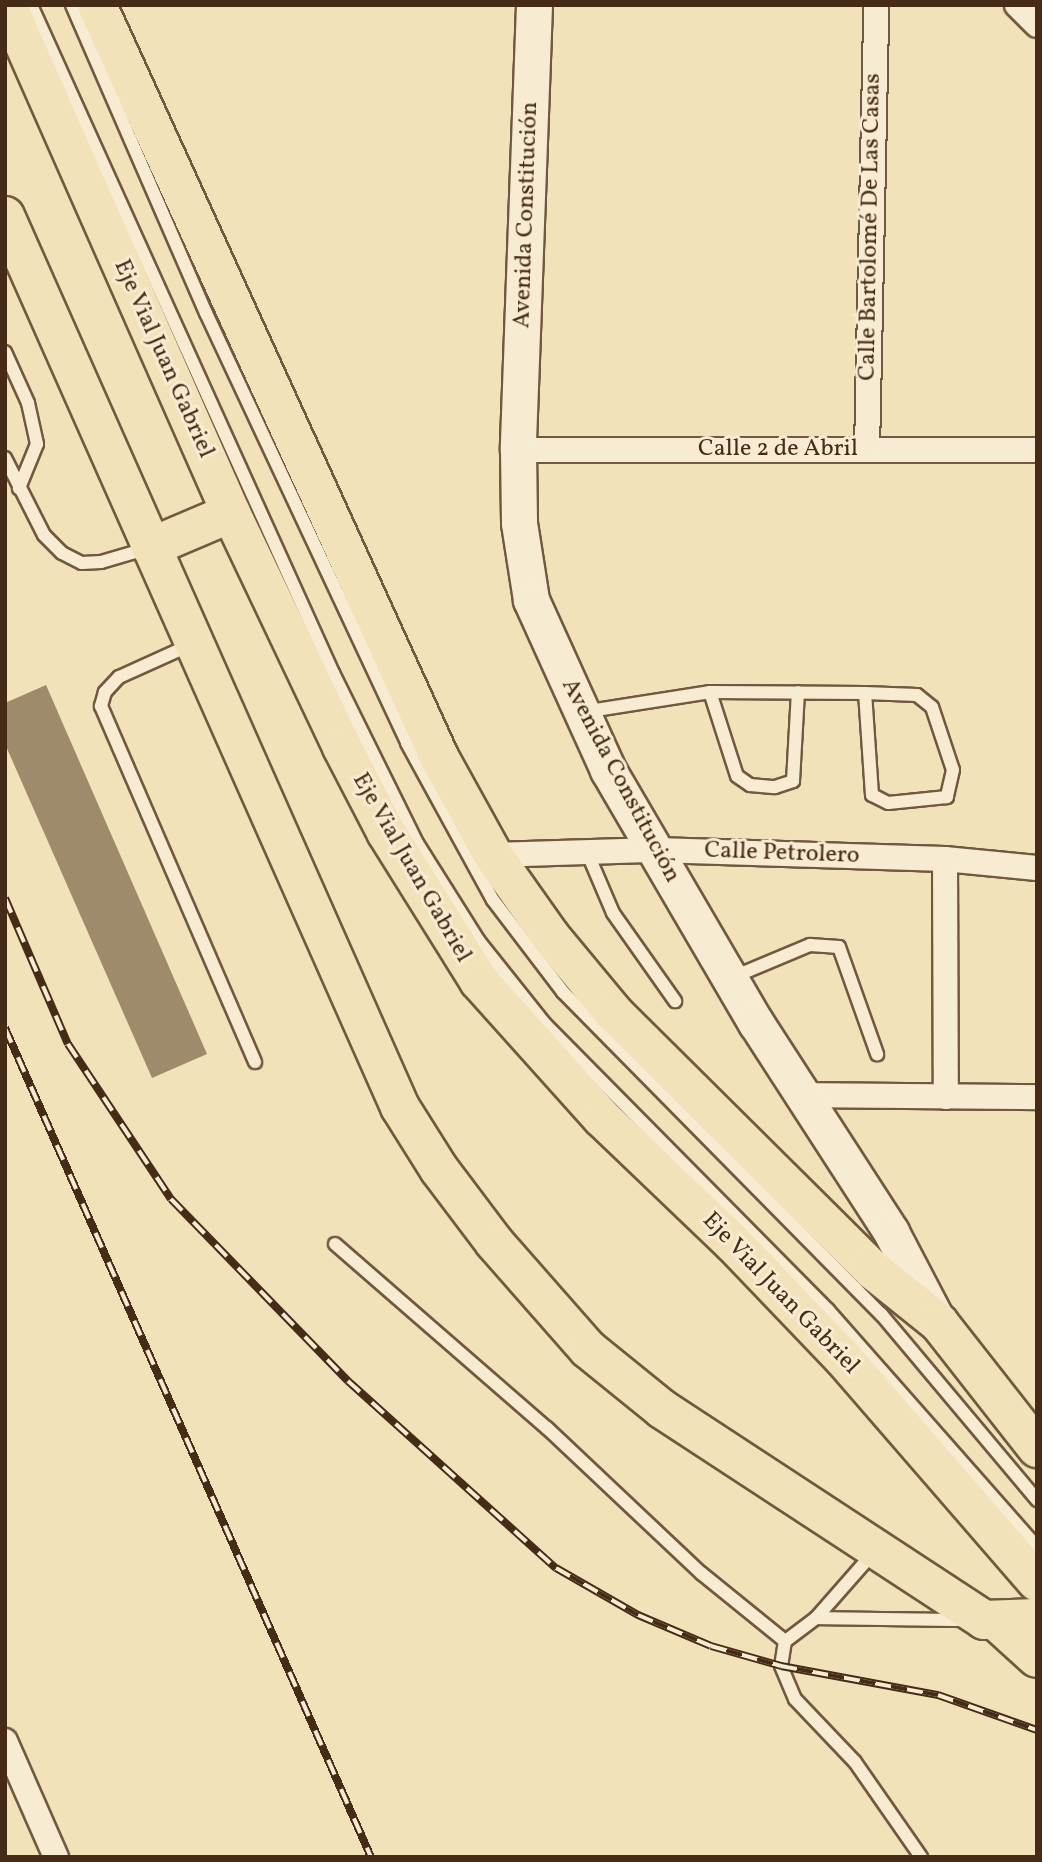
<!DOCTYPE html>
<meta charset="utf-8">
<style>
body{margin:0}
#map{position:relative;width:1042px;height:1862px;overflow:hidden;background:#f2e2b9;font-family:Vollkorn,serif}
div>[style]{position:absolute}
.building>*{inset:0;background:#9f8a6b}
.roads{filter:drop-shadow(2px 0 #71593f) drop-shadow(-2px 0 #71593f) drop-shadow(0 2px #71593f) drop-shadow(0 -2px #71593f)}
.lane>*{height:12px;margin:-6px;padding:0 6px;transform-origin:6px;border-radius:6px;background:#f7ecd2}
.street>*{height:24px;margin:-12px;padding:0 12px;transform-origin:12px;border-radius:12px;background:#f7ecd2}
.secondary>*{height:35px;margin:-17.5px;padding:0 17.5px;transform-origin:17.5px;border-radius:17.5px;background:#f7ecd2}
.primary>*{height:38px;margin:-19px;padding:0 19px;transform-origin:19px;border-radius:19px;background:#f2e2b9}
.rail>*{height:8px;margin-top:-4px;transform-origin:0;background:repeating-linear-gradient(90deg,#f7ecd2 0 16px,#462b16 0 32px);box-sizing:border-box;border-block:2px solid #462b16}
span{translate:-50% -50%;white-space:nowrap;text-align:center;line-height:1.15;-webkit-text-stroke:6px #f7ecd2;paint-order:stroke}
.street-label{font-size:24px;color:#462b16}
.frame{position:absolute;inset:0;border:7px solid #462b16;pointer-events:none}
</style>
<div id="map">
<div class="building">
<i style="clip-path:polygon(46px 685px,207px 1054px,152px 1078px,5px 744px,5px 703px)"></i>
</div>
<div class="roads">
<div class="lane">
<i style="left:31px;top:5px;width:733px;rotate:65.67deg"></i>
<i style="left:333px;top:673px;width:190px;rotate:63.7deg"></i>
<i style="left:417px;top:843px;width:115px;rotate:57.8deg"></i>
<i style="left:478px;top:940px;width:107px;rotate:51.4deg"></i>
<i style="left:545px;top:1024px;width:402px;rotate:45.3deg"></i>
<i style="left:828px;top:1310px;width:316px;rotate:48.6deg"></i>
<i style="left:72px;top:5px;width:336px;rotate:66.5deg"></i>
<i style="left:206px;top:313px;width:475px;rotate:64.9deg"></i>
<i style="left:407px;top:743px;width:179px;rotate:61.3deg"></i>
<i style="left:493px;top:900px;width:116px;rotate:52.7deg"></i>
<i style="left:563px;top:992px;width:453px;rotate:45.4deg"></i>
<i style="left:881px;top:1314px;width:243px;rotate:50deg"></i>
<i style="left:5px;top:352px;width:56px;rotate:65.7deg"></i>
<i style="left:28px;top:403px;width:42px;rotate:77.6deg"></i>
<i style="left:37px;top:444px;width:48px;rotate:112.2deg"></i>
<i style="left:5px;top:458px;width:86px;rotate:63.1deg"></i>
<i style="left:44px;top:535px;width:25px;rotate:45deg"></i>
<i style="left:62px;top:553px;width:22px;rotate:27deg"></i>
<i style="left:82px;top:563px;width:19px;rotate:-3deg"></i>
<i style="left:101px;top:562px;width:50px;rotate:-16.3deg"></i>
<i style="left:190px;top:645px;width:78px;rotate:155.7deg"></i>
<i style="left:119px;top:677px;width:21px;rotate:133deg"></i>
<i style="left:105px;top:692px;width:15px;rotate:106deg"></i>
<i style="left:101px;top:706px;width:388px;rotate:66.6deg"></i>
<i style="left:710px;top:692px;width:88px;rotate:72.2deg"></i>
<i style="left:737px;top:776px;width:16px;rotate:35deg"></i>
<i style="left:750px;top:785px;width:25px;rotate:5deg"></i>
<i style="left:775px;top:787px;width:19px;rotate:-18deg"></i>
<i style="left:793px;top:781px;width:89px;rotate:-86.8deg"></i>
<i style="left:583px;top:712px;width:129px;rotate:-8.9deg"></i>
<i style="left:710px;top:692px;width:155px;rotate:0.4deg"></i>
<i style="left:865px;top:693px;width:52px;rotate:2.2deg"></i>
<i style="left:917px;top:695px;width:19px;rotate:39deg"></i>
<i style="left:932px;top:707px;width:66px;rotate:71.6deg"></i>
<i style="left:953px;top:770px;width:28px;rotate:103deg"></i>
<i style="left:947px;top:797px;width:59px;rotate:174.2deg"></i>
<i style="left:888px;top:803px;width:18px;rotate:-153deg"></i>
<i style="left:872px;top:795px;width:102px;rotate:-93.9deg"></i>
<i style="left:587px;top:852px;width:66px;rotate:66.9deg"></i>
<i style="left:613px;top:913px;width:108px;rotate:54.8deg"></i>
<i style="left:731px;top:978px;width:86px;rotate:-22.7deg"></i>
<i style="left:810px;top:945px;width:29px;rotate:4deg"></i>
<i style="left:839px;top:947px;width:114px;rotate:70.4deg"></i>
<i style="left:335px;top:1244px;width:281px;rotate:41deg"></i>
<i style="left:547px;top:1428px;width:212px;rotate:43.3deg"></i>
<i style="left:701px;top:1573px;width:108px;rotate:39deg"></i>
<i style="left:874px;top:1552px;width:88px;rotate:131.3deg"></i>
<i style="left:816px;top:1618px;width:39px;rotate:143deg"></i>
<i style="left:785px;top:1641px;width:25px;rotate:99deg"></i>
<i style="left:781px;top:1666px;width:36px;rotate:67deg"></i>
<i style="left:795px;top:1699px;width:87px;rotate:46.4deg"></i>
<i style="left:855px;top:1762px;width:116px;rotate:55.2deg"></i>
<i style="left:816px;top:1618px;width:150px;rotate:0.8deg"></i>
</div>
<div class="street">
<i style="left:1017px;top:5px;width:28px;rotate:45deg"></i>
<i style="left:518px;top:450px;width:519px"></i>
<i style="left:867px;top:450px;width:445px;rotate:-88.8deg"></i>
<i style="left:493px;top:855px;width:163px;rotate:-1.8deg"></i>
<i style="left:656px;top:850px;width:289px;rotate:1.8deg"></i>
<i style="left:945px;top:859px;width:92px;rotate:5.6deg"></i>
<i style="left:945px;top:859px;width:238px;rotate:89.8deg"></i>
<i style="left:803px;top:1095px;width:234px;rotate:0.5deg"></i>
<i style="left:5px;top:1741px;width:127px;rotate:66.3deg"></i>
</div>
<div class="secondary">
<i style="left:534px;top:5px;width:445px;rotate:92.1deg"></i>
<i style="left:518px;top:450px;width:73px;rotate:89.2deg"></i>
<i style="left:519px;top:523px;width:78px;rotate:81.1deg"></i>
<i style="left:531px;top:600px;width:187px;rotate:65.6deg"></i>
<i style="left:608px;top:770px;width:293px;rotate:59.7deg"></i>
<i style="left:756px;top:1023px;width:249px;rotate:57.1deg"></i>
<i style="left:891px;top:1232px;width:99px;rotate:62.4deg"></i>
</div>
<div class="primary">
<i style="left:7px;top:5px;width:555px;rotate:66.21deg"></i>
<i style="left:231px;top:513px;width:259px;rotate:64.6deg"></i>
<i style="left:342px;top:747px;width:96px;rotate:62.6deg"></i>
<i style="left:386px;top:832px;width:176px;rotate:58deg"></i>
<i style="left:479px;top:981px;width:184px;rotate:48.1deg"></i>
<i style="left:602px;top:1118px;width:181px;rotate:43.7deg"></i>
<i style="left:733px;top:1243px;width:159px;rotate:46.3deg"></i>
<i style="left:843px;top:1358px;width:296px;rotate:49.1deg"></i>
<i style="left:97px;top:5px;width:826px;rotate:65.54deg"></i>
<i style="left:439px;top:757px;width:112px;rotate:61.1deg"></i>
<i style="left:493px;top:855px;width:100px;rotate:54.7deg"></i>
<i style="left:551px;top:937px;width:99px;rotate:50.3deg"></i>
<i style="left:614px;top:1013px;width:365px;rotate:44.8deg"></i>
<i style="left:873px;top:1270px;width:85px;rotate:38.8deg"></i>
<i style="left:939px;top:1323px;width:159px;rotate:51.9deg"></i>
<i style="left:5px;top:216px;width:975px;rotate:66.09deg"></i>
<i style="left:400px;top:1107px;width:73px;rotate:57.8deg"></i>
<i style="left:439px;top:1169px;width:91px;rotate:53deg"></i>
<i style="left:494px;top:1242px;width:142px;rotate:48.7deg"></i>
<i style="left:588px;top:1349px;width:95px;rotate:39deg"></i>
<i style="left:662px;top:1409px;width:385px;rotate:33.2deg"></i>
<i style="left:984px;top:1620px;width:53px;rotate:-2.2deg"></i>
<i style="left:151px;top:547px;width:87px;rotate:-23deg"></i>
<i style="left:996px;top:1621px;width:55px;rotate:42.1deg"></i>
</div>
</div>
<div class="rail">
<i style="left:5px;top:898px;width:159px;rotate:66.7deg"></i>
<i style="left:68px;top:1044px;width:186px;rotate:56.4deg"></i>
<i style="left:171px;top:1199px;width:254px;rotate:45.8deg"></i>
<i style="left:348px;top:1381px;width:280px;rotate:42deg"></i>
<i style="left:556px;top:1568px;width:95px;rotate:29.8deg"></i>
<i style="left:638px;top:1615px;width:79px;rotate:23deg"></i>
<i style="left:711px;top:1646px;width:73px;rotate:15.9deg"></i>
<i style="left:781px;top:1666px;width:160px;rotate:10.5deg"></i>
<i style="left:938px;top:1695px;width:105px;rotate:19.5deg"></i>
<i style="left:5px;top:1028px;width:906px;rotate:66.18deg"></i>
</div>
<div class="street-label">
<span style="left:527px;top:215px;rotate:-88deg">Avenida Constitución</span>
<span style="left:871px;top:227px;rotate:-89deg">Calle Bartolomé De Las Casas</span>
<span style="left:163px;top:359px;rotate:66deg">Eje Vial Juan Gabriel</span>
<span style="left:778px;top:450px">Calle 2 de Abril</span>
<span style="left:620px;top:781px;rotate:62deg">Avenida Constitución</span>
<span style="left:782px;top:854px;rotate:2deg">Calle Petrolero</span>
<span style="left:411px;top:868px;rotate:60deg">Eje Vial Juan Gabriel</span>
<span style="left:780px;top:1294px;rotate:46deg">Eje Vial Juan Gabriel</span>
</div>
<div class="frame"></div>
</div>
